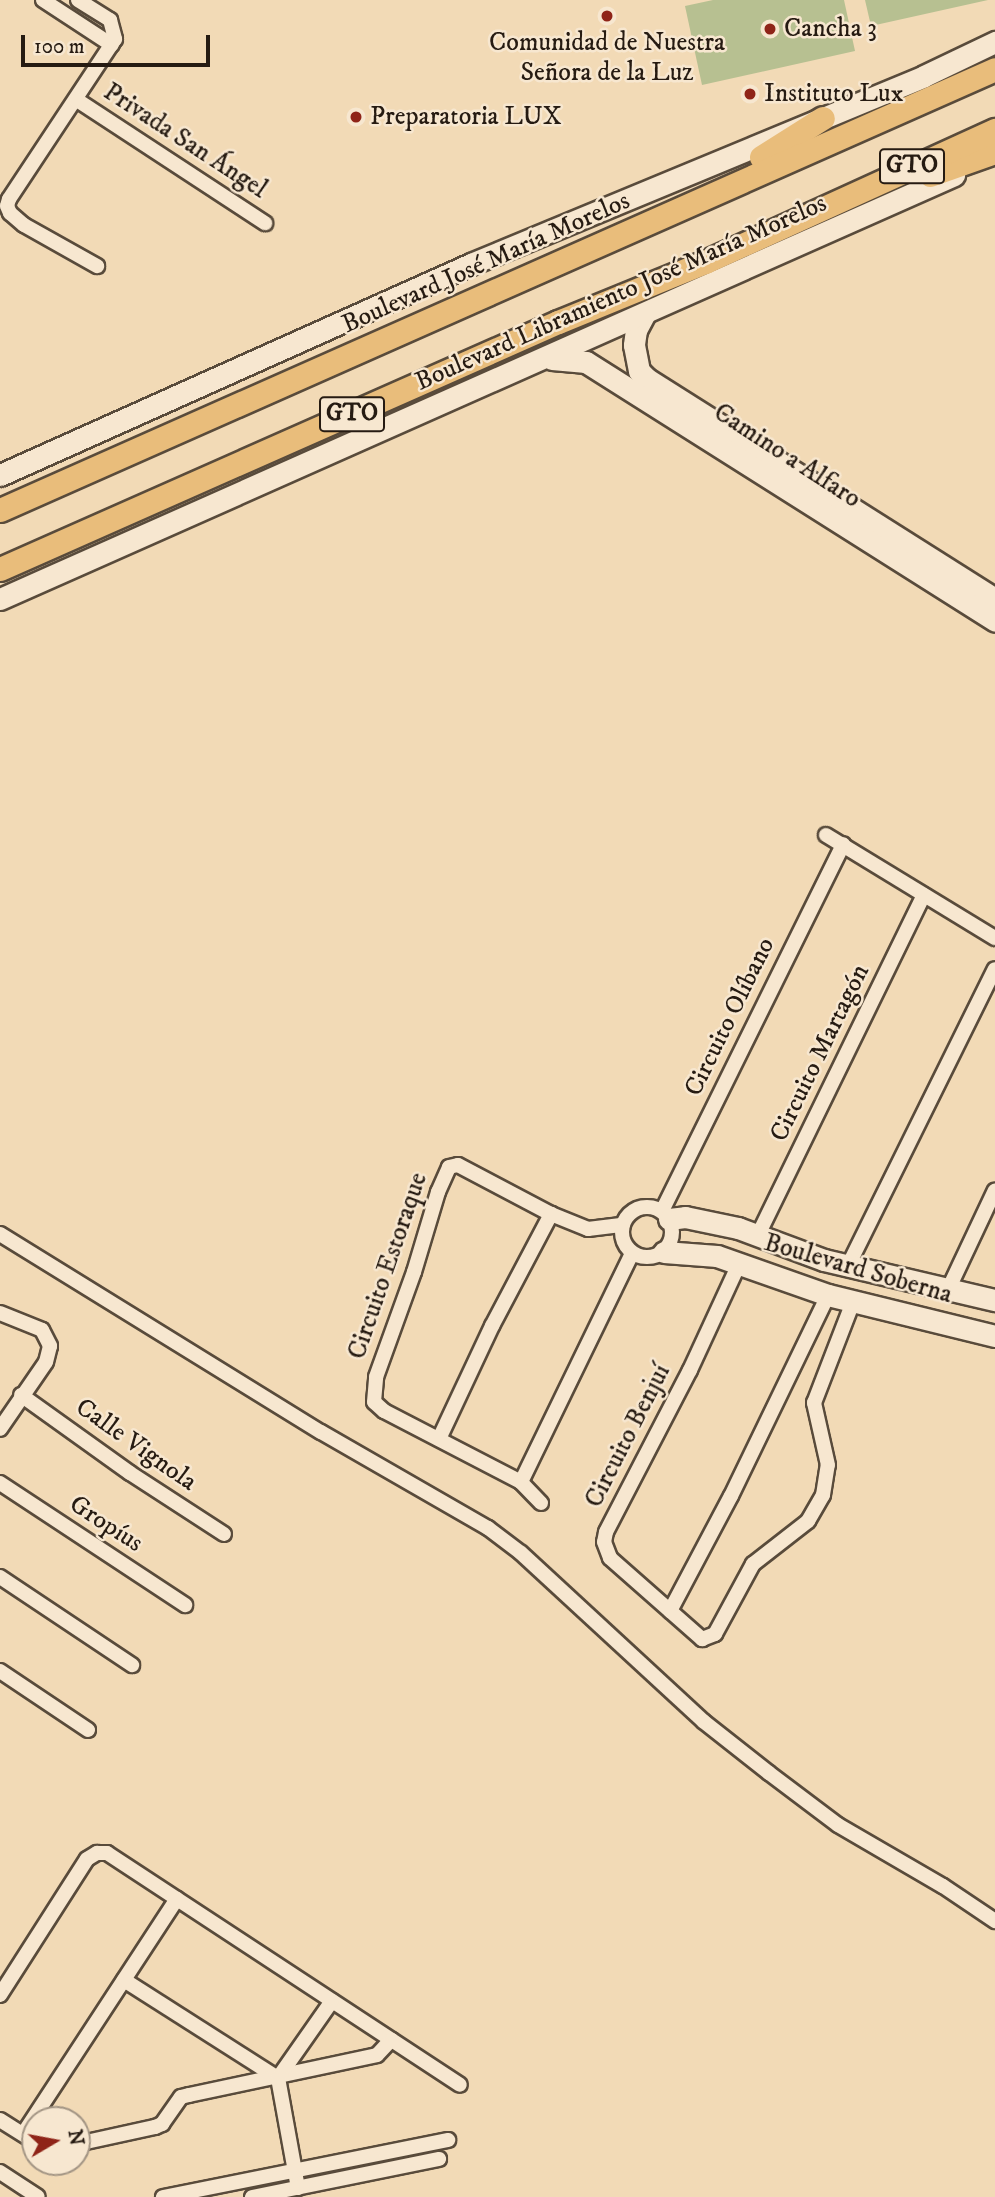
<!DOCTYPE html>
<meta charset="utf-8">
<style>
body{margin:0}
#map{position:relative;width:995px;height:2197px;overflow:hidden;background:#f2dab6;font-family:"IM FELL DW Pica",serif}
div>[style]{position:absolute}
.green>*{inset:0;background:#b7c091}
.roads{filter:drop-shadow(2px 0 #594b3b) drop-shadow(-2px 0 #594b3b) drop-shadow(0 2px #594b3b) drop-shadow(0 -2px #594b3b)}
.street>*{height:14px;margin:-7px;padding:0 7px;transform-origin:7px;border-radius:7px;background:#f7e7d0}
.street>.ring{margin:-7px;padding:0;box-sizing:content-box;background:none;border:14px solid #f7e7d0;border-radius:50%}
.secondary>*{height:21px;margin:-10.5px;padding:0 10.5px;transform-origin:10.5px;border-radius:10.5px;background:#f7e7d0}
.primary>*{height:23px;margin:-11.5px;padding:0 11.5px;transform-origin:11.5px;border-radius:11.5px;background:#e9bd7b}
.dots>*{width:19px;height:19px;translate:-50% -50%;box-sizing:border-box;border:4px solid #f7e7d0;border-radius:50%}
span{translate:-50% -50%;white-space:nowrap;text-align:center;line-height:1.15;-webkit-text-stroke:5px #f7e7d0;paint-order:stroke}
.shield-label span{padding:2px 5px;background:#f7e7d0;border:2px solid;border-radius:5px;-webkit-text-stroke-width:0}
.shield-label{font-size:24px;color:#261b12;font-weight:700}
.poi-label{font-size:26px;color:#261b12}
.left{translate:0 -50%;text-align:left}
.street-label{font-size:26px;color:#261b12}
.north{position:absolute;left:21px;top:2106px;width:70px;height:70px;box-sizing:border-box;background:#f7e7d0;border:2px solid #a39584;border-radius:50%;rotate:80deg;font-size:19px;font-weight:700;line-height:28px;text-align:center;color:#261b12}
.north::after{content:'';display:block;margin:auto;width:24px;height:32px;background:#8f2418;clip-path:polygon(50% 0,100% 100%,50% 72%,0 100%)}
.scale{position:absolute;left:21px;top:35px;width:189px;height:32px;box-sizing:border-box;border:4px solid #261b12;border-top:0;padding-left:9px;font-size:21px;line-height:24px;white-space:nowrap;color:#261b12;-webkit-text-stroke:5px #f7e7d0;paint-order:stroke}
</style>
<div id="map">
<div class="green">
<i style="clip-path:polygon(713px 0,844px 0,855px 51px,702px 85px,685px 6px)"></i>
<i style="clip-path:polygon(865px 0,988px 0,871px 26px)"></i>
</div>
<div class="roads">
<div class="street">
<i style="left:43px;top:0;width:82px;rotate:33.1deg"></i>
<i style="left:78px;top:0;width:38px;rotate:32deg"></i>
<i style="left:110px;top:20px;width:20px;rotate:75deg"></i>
<i style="left:115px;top:39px;width:192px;rotate:123.5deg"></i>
<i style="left:9px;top:199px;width:7px;rotate:106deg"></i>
<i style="left:7px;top:206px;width:8px;rotate:67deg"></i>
<i style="left:10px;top:213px;width:18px;rotate:41deg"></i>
<i style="left:24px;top:225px;width:84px;rotate:29.3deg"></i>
<i style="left:77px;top:100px;width:225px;rotate:33.2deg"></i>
<i style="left:826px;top:835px;width:198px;rotate:31.4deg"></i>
<i class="ring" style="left:622px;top:1207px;width:36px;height:36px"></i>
<i style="left:662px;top:1211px;width:409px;rotate:-63.7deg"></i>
<i style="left:759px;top:1233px;width:376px;rotate:-64deg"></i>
<i style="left:0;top:1234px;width:377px;rotate:31.7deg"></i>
<i style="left:321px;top:1432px;width:193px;rotate:29.9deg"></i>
<i style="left:488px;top:1528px;width:41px;rotate:37.1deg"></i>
<i style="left:521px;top:1553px;width:248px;rotate:42.7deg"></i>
<i style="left:703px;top:1721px;width:84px;rotate:38.2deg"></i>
<i style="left:769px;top:1773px;width:86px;rotate:37deg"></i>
<i style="left:838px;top:1825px;width:121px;rotate:30.2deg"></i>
<i style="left:943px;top:1886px;width:63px;rotate:33.9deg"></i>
<i style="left:739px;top:1264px;width:117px;rotate:114.8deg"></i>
<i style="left:690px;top:1370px;width:182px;rotate:117.4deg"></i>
<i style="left:606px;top:1532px;width:10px;rotate:101deg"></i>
<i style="left:604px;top:1542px;width:17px;rotate:69deg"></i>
<i style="left:610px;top:1558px;width:123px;rotate:41.4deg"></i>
<i style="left:702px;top:1639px;width:14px;rotate:-21deg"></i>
<i style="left:715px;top:1634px;width:80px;rotate:-61.5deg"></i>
<i style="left:753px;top:1564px;width:70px;rotate:-38deg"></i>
<i style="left:808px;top:1521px;width:30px;rotate:-60deg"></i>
<i style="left:823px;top:1495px;width:30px;rotate:-81deg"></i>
<i style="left:828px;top:1465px;width:64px;rotate:-102.7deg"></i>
<i style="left:814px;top:1403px;width:108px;rotate:-68.9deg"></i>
<i style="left:848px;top:1266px;width:331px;rotate:-63.7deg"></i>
<i style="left:948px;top:1290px;width:110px;rotate:-64.8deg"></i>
<i style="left:0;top:1313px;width:45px;rotate:22deg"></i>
<i style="left:42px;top:1330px;width:18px;rotate:63deg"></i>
<i style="left:50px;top:1346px;width:16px;rotate:104deg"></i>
<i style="left:46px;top:1362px;width:81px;rotate:124.5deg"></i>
<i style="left:21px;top:1395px;width:134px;rotate:35.6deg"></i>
<i style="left:130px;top:1473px;width:112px;rotate:33deg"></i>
<i style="left:439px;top:1439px;width:125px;rotate:-64.9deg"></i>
<i style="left:492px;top:1326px;width:127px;rotate:-62.2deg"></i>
<i style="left:521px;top:1482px;width:254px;rotate:-64.1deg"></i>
<i style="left:0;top:1483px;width:222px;rotate:33.4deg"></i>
<i style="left:541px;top:1503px;width:29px;rotate:-134deg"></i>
<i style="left:521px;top:1482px;width:154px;rotate:-152.6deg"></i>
<i style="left:384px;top:1411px;width:13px;rotate:-138deg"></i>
<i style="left:374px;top:1402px;width:25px;rotate:-85deg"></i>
<i style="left:376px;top:1377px;width:112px;rotate:-70.1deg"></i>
<i style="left:414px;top:1272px;width:84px;rotate:-73.3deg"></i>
<i style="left:438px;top:1192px;width:27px;rotate:-66deg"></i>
<i style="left:449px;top:1167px;width:9px;rotate:-13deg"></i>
<i style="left:458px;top:1165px;width:105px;rotate:27.8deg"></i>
<i style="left:551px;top:1214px;width:40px;rotate:22deg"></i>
<i style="left:588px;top:1229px;width:35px;rotate:-7deg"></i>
<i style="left:0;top:1577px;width:159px;rotate:33.7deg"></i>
<i style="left:670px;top:1611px;width:130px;rotate:-62.1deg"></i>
<i style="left:731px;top:1496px;width:223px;rotate:-64.2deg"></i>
<i style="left:0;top:1671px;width:106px;rotate:33.8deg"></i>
<i style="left:124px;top:1980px;width:183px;rotate:32.5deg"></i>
<i style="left:0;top:1995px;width:161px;rotate:-57.4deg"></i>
<i style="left:87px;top:1859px;width:12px;rotate:-31deg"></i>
<i style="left:97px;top:1853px;width:10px"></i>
<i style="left:107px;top:1853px;width:422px;rotate:33.3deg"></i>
<i style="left:0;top:2120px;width:41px;rotate:32.2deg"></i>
<i style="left:23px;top:2134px;width:281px;rotate:-56.8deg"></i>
<i style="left:77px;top:2144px;width:80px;rotate:-12.3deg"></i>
<i style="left:155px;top:2127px;width:8px;rotate:-23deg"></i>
<i style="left:162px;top:2124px;width:33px;rotate:-55deg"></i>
<i style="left:181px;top:2097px;width:8px;rotate:-14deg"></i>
<i style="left:189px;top:2095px;width:192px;rotate:-12deg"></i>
<i style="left:377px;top:2055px;width:21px;rotate:-47deg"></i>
<i style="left:0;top:2172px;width:45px;rotate:33.3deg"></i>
<i style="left:298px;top:2188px;width:112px;rotate:-100.3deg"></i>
<i style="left:278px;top:2078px;width:94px;rotate:-55deg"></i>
<i style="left:163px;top:2197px;width:291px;rotate:-11.3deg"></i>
<i style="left:252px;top:2197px;width:191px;rotate:-11.5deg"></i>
</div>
<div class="secondary">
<i style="left:644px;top:315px;width:17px;rotate:118deg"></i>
<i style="left:636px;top:330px;width:15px;rotate:98deg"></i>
<i style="left:634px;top:345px;width:26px;rotate:79deg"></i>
<i style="left:639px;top:371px;width:11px;rotate:45deg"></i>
<i style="left:647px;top:379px;width:412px;rotate:32.3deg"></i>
<i style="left:552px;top:359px;width:34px;rotate:5deg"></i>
<i style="left:586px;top:362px;width:484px;rotate:32.3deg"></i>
<i style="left:0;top:475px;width:516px;rotate:-24.13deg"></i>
<i style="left:471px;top:264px;width:490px;rotate:-22.5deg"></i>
<i style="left:924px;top:76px;width:79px;rotate:-25.6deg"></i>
<i style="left:0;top:599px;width:1044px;rotate:-23.96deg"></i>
<i style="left:669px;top:1219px;width:16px;rotate:-7deg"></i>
<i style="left:685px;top:1217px;width:54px;rotate:11.7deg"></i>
<i style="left:738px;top:1228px;width:92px;rotate:20.4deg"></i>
<i style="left:824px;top:1260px;width:176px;rotate:13.2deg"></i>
<i style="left:664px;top:1252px;width:53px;rotate:4.3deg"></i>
<i style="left:717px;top:1256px;width:118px;rotate:19.4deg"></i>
<i style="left:828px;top:1295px;width:172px;rotate:13.8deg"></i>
</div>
<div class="primary">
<i style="left:761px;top:157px;width:73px;rotate:-32.2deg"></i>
<i style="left:930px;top:175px;width:69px;rotate:-19.5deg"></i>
<i style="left:0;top:510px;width:1088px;rotate:-23.9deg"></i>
<i style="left:0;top:569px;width:610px;rotate:-23.88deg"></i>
<i style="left:558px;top:322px;width:159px;rotate:-22.2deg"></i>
<i style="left:705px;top:262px;width:319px;rotate:-24.5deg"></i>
</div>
</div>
<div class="dots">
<i style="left:607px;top:16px;background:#8f2418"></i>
<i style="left:770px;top:29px;background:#8f2418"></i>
<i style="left:750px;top:94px;background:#8f2418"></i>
<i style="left:356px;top:117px;background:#8f2418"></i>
</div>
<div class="shield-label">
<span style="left:912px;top:166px">GTO</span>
<span style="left:352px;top:414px">GTO</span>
</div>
<div class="poi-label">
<span class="left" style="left:784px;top:29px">Cancha 3</span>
<span style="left:607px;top:58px">Comunidad de Nuestra<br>Señora de la Luz</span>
<span class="left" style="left:764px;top:94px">Instituto Lux</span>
<span class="left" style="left:370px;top:117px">Preparatoria LUX</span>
</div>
<div class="street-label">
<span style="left:185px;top:141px;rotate:33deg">Privada San Ángel</span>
<span style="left:486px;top:263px;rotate:-24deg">Boulevard José María Morelos</span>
<span style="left:621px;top:293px;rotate:-24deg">Boulevard Libramiento José María Morelos</span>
<span style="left:787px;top:456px;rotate:33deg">Camino a Alfaro</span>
<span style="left:730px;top:1017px;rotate:-64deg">Circuito Olíbano</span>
<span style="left:820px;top:1053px;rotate:-64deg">Circuito Martagón</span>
<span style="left:388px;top:1266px;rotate:-71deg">Circuito Estoraque</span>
<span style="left:858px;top:1269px;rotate:16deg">Boulevard Soberna</span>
<span style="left:628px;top:1436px;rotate:-63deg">Circuito Benjuí</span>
<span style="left:136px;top:1445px;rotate:35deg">Calle Vignola</span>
<span style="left:106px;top:1524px;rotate:33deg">Gropíus</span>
</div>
<div class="north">N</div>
<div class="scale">100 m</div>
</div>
